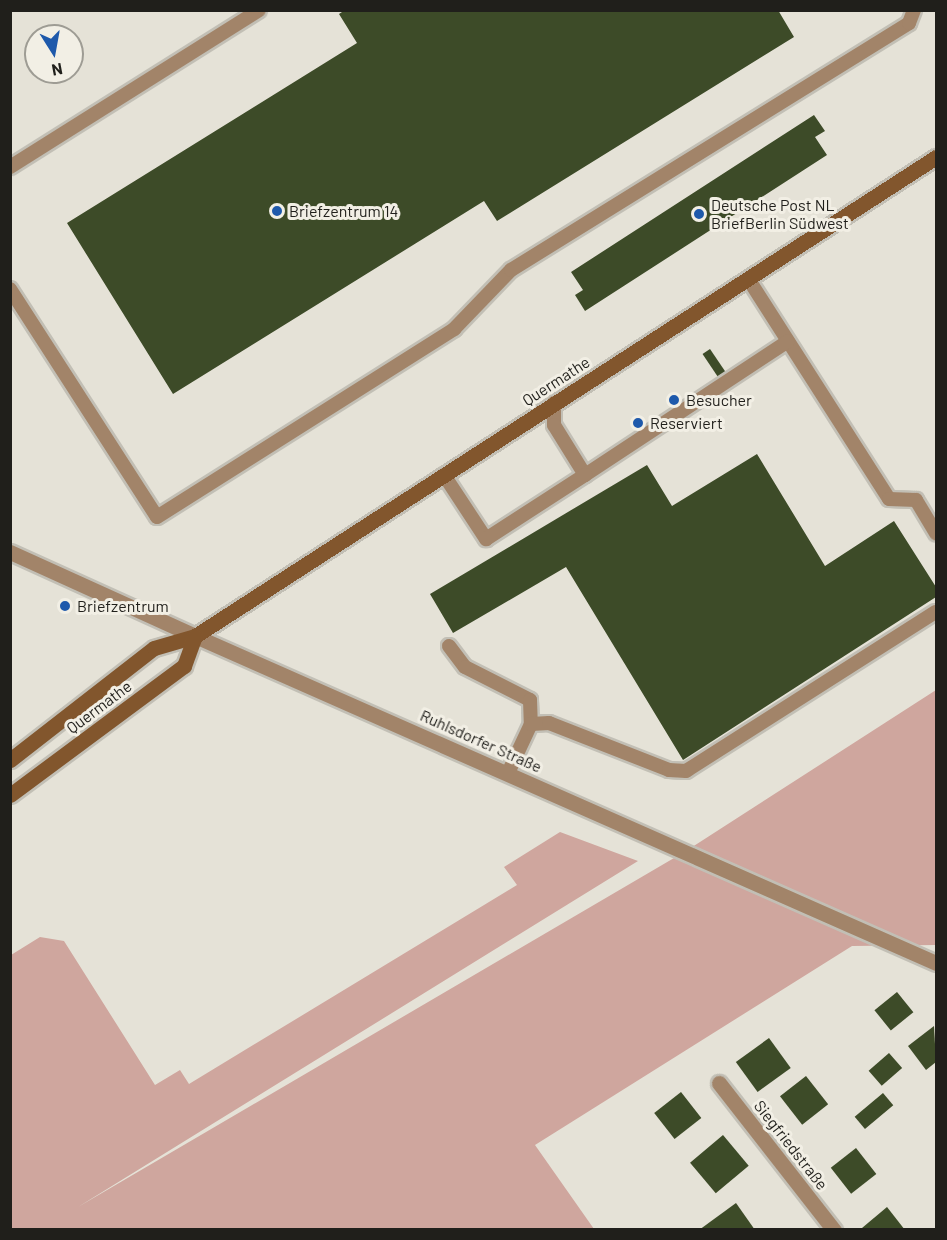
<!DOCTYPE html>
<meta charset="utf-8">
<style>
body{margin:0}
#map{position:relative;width:947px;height:1240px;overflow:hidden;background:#e5e2d7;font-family:Barlow,sans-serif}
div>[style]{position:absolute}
.green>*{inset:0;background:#cfa69e}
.building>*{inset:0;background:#3d4b28;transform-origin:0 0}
.roads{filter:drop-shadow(2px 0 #c2bfb5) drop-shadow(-2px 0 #c2bfb5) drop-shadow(0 2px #c2bfb5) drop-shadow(0 -2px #c2bfb5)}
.service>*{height:14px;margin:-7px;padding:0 7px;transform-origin:7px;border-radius:7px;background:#a28469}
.minor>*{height:15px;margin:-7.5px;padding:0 7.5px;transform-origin:7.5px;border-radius:7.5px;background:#a28469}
.tertiary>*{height:15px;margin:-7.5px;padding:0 7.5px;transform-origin:7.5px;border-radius:7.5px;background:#a28469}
.secondary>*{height:15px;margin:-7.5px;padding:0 7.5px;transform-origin:7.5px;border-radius:7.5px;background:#82562d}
.dots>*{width:16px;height:16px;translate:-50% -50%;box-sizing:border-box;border:3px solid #f2efe5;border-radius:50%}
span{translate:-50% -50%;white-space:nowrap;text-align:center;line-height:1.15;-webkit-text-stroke:6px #f2efe5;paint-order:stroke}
.poi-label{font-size:16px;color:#201f1b}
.left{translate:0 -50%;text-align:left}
.street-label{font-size:16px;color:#201f1b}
.frame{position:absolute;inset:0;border:12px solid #201f1b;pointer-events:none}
.north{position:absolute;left:24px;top:24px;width:60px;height:60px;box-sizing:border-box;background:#f2efe5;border:2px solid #9e9c94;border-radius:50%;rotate:169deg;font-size:16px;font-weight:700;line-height:24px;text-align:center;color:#201f1b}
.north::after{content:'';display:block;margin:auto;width:21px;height:27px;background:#1e59ab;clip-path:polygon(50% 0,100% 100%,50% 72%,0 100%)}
</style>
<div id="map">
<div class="green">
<i style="clip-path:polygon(936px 690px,936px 945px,852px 946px,535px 1145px,594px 1229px,11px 1230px,11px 955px,40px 937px,64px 941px,155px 1085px,180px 1070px,189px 1084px,517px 885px,504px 867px,560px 832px,638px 861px,78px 1207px,686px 851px)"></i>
</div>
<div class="building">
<i style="clip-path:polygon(345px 10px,778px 10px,794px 37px,497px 221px,484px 201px,173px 394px,67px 223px,357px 43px,339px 14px)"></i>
<i style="clip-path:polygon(814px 115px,825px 131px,815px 137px,827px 155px,585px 311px,575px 295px,583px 290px,571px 272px)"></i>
<i style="left:710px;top:349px;width:30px;height:9px;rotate:56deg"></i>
<i style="clip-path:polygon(757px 454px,825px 566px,894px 521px,936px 587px,936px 597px,683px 760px,566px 567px,453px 633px,430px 594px,647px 465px,672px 506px)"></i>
<i style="left:897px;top:992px;width:26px;height:29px;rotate:51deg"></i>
<i style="clip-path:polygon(934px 1026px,936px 1062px,926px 1070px,908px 1046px)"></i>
<i style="left:769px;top:1038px;width:37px;height:41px;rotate:54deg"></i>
<i style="left:889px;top:1053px;width:20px;height:27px;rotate:49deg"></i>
<i style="left:806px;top:1076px;width:36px;height:33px;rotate:52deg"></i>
<i style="left:681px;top:1092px;width:33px;height:34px;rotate:52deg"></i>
<i style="left:883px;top:1093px;width:16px;height:37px;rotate:50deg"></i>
<i style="left:723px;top:1135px;width:40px;height:43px;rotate:50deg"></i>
<i style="left:856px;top:1148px;width:33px;height:32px;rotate:52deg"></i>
<i style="clip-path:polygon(736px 1203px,755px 1230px,699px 1230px)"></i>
<i style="clip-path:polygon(887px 1207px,905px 1230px,863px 1230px,862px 1228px)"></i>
</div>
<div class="roads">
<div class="service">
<i style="left:10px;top:167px;width:294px;rotate:-32.2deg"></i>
<i style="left:749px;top:280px;width:260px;rotate:57.4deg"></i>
<i style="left:889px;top:499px;width:27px;rotate:2deg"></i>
<i style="left:916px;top:500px;width:39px;rotate:59deg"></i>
<i style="left:10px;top:289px;width:271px;rotate:57.2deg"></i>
<i style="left:157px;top:517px;width:352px;rotate:-32.3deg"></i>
<i style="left:454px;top:329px;width:82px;rotate:-46deg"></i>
<i style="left:511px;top:270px;width:468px;rotate:-31.8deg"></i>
<i style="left:909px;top:23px;width:14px;rotate:-69deg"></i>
<i style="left:554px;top:403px;width:22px;rotate:90deg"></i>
<i style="left:554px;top:425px;width:59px;rotate:58.2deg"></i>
<i style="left:585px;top:475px;width:243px;rotate:-33.4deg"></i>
<i style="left:444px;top:475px;width:77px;rotate:56.7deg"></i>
<i style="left:486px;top:539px;width:118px;rotate:-32.9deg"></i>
<i style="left:449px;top:646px;width:26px;rotate:53deg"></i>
<i style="left:465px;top:667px;width:73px;rotate:26.9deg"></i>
<i style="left:530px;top:700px;width:24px;rotate:88deg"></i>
<i style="left:508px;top:773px;width:54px;rotate:-64.9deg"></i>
<i style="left:531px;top:724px;width:18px;rotate:-3deg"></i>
<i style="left:549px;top:723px;width:129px;rotate:21.4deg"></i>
<i style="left:669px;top:770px;width:17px;rotate:3deg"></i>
<i style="left:686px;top:771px;width:296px;rotate:-32.5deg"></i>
</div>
<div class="minor">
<i style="left:195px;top:636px;width:810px;rotate:23.81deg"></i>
<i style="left:719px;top:1083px;width:187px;rotate:52deg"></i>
</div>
<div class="tertiary">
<i style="left:10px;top:552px;width:203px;rotate:24.4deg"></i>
</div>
<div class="secondary">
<i style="left:10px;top:760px;width:182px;rotate:-37.9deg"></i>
<i style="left:154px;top:648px;width:43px;rotate:-16.3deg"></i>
<i style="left:195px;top:636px;width:882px;rotate:-32.88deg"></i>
<i style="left:10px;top:795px;width:217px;rotate:-36.6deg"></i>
<i style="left:184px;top:666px;width:32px;rotate:-70deg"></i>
</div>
</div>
<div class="dots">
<i style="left:277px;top:211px;background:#1e59ab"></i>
<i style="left:699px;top:214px;background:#1e59ab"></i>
<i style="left:674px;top:400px;background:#1e59ab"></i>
<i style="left:638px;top:423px;background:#1e59ab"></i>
<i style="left:65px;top:606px;background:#1e59ab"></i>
</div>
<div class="poi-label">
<span class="left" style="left:711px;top:214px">Deutsche Post NL<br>BriefBerlin Südwest</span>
<span class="left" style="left:289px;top:211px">Briefzentrum 14</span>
<span class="left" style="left:686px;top:400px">Besucher</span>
<span class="left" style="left:650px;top:423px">Reserviert</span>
<span class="left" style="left:77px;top:606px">Briefzentrum</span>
</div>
<div class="street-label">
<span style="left:556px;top:381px;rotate:-33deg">Quermathe</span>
<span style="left:99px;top:707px;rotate:-37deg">Quermathe</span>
<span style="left:481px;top:741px;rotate:24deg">Ruhlsdorfer Straße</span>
<span style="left:791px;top:1145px;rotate:52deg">Siegfriedstraße</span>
</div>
<div class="frame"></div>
<div class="north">N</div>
</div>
